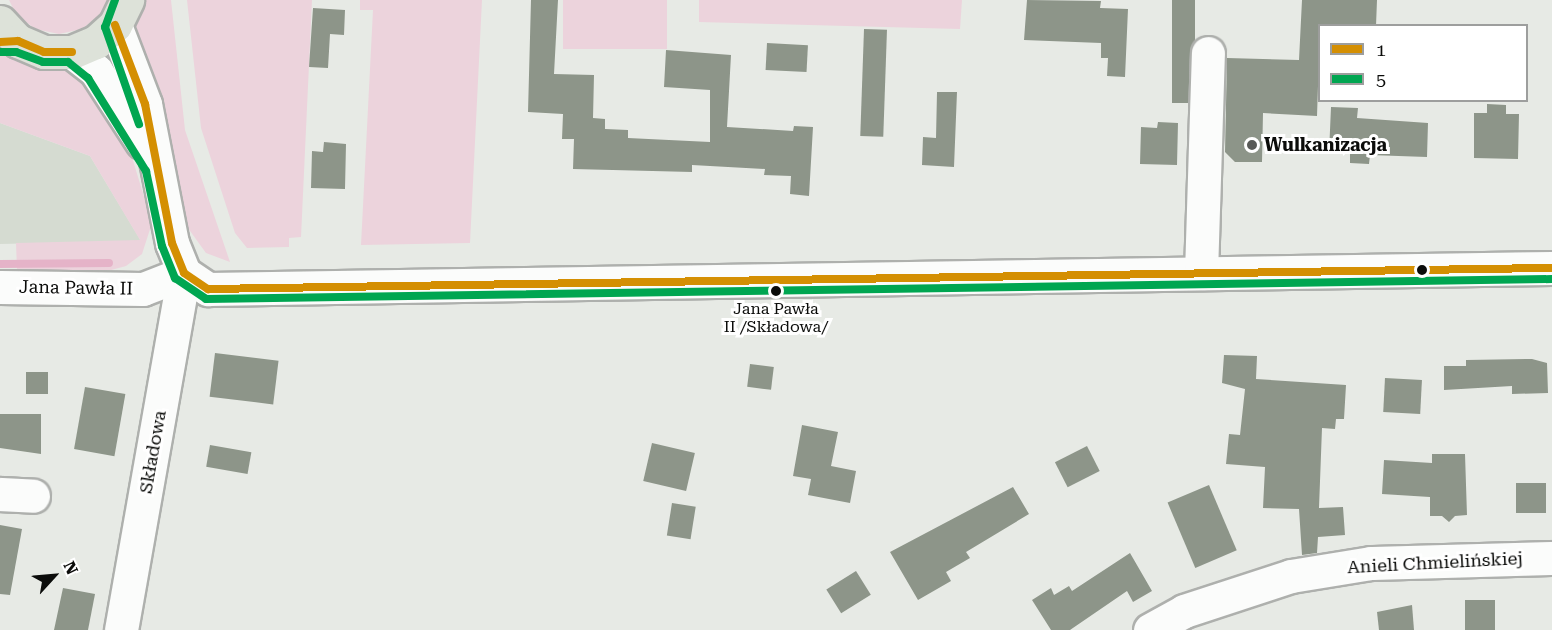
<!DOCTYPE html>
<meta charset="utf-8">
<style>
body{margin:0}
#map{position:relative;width:1552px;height:630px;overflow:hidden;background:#e7eae5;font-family:"Roboto Serif",serif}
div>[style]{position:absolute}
.built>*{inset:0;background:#d5dbd1}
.green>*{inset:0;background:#ecd3dc;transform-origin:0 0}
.stream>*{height:8px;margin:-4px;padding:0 4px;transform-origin:4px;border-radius:4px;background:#e5b3c8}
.building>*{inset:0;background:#8d9589;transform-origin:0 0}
.roads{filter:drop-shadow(2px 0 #aeb0ad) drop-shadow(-2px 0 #aeb0ad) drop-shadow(0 2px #aeb0ad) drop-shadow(0 -2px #aeb0ad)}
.minor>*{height:33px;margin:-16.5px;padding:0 16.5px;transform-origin:16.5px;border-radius:16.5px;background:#fbfcfb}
.major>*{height:33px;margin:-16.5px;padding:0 16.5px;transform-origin:16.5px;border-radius:16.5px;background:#dde2d9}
.bus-1>*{height:8px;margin:-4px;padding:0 4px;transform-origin:4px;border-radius:4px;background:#d48f02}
.bus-2>*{height:8px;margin:-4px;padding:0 4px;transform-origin:4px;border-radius:4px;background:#00a651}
.dots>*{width:16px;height:16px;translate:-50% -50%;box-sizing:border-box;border:3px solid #fff;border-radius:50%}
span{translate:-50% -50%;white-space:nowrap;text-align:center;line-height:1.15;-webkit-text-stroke:6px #fff;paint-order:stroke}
.bus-label{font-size:16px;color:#0b0c0a}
.poi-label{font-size:18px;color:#0b0c0a;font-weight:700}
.left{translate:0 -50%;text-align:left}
.street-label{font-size:18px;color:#0b0c0a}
.legend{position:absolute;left:1318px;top:24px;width:210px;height:78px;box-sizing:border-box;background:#fff;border:2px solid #9d9e9d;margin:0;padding:8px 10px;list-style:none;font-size:18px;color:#0b0c0a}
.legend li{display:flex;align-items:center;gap:12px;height:30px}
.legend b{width:30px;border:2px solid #9d9e9d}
.north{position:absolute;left:24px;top:546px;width:60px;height:60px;-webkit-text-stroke:4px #fff;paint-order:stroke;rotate:64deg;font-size:16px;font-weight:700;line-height:24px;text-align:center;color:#0b0c0a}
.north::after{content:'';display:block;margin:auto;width:21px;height:27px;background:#0b0c0a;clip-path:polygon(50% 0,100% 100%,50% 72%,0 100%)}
</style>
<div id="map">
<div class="built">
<i style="clip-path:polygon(0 123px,90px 156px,141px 241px,0 244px)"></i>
</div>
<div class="green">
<i style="clip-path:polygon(9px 0,107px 0,101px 14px,82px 29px,59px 34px,35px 29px,16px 14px)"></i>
<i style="clip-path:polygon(142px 0,171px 0,185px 130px,230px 262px,206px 253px,185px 224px,171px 152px,131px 39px)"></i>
<i style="clip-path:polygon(187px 0,312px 0,301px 237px,289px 238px,289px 247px,247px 248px,235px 233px,201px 128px)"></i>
<i style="clip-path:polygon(360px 0,482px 0,470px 243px,361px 245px,373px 10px,360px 10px)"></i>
<i style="left:563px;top:0;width:104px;height:49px"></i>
<i style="clip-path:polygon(699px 0,962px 0,960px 29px,699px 22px)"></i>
<i style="clip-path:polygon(0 53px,84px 74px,124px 131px,152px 223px,142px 254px,126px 266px,111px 270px,17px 270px,16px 243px,140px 240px,90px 156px,0 123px)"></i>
</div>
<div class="stream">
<i style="left:0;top:264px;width:109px;rotate:-0.5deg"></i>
</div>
<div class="building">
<i style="clip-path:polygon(531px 0,558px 0,554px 74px,594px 75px,593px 118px,605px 119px,605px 129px,628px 130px,628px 138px,710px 142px,710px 90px,664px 87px,666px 50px,731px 55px,727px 127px,793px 131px,794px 126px,813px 127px,809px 196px,790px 194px,791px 176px,764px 175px,765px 169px,692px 165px,692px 172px,573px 169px,574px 139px,562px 139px,563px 114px,528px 112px)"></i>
<i style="clip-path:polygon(1027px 0,1101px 1px,1100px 8px,1128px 9px,1125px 77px,1107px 76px,1108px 58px,1101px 58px,1101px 43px,1024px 40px)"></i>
<i style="left:1172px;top:0;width:23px;height:103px"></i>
<i style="clip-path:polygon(1302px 0,1377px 0,1376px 26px,1320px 26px,1317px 116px,1263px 113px,1262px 162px,1235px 162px,1225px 152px,1227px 58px,1299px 60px)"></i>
<i style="clip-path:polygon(313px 8px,345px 10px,344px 35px,330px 34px,328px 68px,309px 67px)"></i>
<i style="left:864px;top:29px;width:23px;height:107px;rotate:2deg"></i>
<i style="left:767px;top:43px;width:41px;height:27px;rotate:3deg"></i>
<i style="clip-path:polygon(937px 92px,957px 92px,954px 167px,922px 165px,923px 137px,936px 138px)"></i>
<i style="clip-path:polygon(1487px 104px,1506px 105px,1506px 114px,1519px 114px,1518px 159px,1474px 158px,1474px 113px,1487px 113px)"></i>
<i style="clip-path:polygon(1331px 107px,1358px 108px,1357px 118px,1428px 123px,1427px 157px,1370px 155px,1369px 164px,1350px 163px,1350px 154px,1329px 153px)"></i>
<i style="clip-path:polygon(1158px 122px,1178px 123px,1177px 165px,1140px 164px,1141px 127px,1157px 128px)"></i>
<i style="clip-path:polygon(324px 142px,346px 144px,345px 189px,311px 188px,312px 151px,323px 152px)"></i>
<i style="left:215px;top:353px;width:64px;height:44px;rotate:7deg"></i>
<i style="clip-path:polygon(1224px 355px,1257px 356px,1256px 379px,1346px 385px,1344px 419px,1336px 419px,1335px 429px,1322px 428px,1319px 508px,1343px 507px,1345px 535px,1318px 537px,1317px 553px,1302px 555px,1299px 509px,1263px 508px,1265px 467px,1226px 464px,1229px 434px,1240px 435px,1245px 389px,1222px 383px)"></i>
<i style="clip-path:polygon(1532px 359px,1547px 363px,1548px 393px,1512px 394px,1512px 386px,1444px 390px,1444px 366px,1466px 366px,1466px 360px)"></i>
<i style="left:750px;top:364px;width:24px;height:23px;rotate:7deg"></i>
<i style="left:26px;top:372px;width:22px;height:22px"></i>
<i style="left:1385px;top:378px;width:37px;height:34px;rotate:3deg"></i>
<i style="left:85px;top:387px;width:41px;height:63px;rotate:10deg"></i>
<i style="clip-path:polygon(0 414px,41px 414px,41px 454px,0 448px)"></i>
<i style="clip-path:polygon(802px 425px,838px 432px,831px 466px,856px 471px,850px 503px,808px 495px,811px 479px,793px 476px)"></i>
<i style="left:652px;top:443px;width:44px;height:39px;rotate:13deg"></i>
<i style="left:210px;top:445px;width:42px;height:22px;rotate:10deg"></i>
<i style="left:1087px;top:446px;width:28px;height:36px;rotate:63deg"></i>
<i style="clip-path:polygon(1432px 454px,1465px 454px,1467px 515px,1455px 516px,1449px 522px,1442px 516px,1430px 516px,1430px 497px,1382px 494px,1384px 460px,1432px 463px)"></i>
<i style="left:1546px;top:483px;width:30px;height:30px;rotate:90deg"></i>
<i style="left:1209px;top:485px;width:71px;height:45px;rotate:67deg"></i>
<i style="clip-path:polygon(1013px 487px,1029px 514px,966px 552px,970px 558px,946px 572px,951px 581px,918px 600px,890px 552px)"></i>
<i style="left:672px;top:503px;width:24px;height:33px;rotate:9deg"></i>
<i style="clip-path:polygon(0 525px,22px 529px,10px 595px,0 594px)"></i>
<i style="clip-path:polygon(1130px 553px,1152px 591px,1133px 602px,1127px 591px,1070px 630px,1051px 630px,1032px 600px,1051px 588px,1054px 595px,1069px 586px,1072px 591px)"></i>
<i style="left:856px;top:571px;width:28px;height:35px;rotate:58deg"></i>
<i style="clip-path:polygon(63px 588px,95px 594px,88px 630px,54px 630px)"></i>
<i style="left:1465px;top:600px;width:30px;height:30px"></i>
<i style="clip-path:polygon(1412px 605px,1414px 630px,1379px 630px,1377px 612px)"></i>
</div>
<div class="roads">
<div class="minor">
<i style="left:115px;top:25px;width:85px;rotate:69.2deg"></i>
<i style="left:145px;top:104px;width:142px;rotate:79deg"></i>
<i style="left:172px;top:243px;width:32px;rotate:68deg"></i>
<i style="left:184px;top:273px;width:29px;rotate:34deg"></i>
<i style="left:208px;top:289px;width:1344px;rotate:-0.9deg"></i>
<i style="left:72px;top:52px;width:31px;rotate:38deg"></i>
<i style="left:96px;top:71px;width:85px;rotate:57.1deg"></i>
<i style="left:1201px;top:273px;width:220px;rotate:-88.2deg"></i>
<i style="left:0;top:287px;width:143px;rotate:0.8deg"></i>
<i style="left:143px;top:289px;width:44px;rotate:-21.3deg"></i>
<i style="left:0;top:494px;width:33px;rotate:3deg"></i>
<i style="left:121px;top:630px;width:363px;rotate:-80deg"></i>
<i style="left:1150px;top:630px;width:39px;rotate:-29deg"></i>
<i style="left:1184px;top:611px;width:113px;rotate:-18.1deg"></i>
<i style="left:1291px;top:576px;width:81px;rotate:-9.2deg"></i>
<i style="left:1371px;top:563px;width:181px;rotate:-1.6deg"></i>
</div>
<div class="major">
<i style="left:0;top:22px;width:26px;rotate:47deg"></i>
<i style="left:18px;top:41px;width:28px;rotate:23deg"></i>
<i style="left:44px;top:52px;width:28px"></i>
<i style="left:72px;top:52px;width:26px;rotate:-23deg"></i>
<i style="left:96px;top:42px;width:25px;rotate:-42deg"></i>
<i style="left:115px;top:25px;width:28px;rotate:-64deg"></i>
</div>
</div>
<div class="bus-1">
<i style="left:115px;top:25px;width:85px;rotate:69.2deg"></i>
<i style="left:145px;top:104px;width:142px;rotate:79deg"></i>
<i style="left:172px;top:243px;width:32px;rotate:68deg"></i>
<i style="left:184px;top:273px;width:29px;rotate:34deg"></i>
<i style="left:208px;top:289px;width:1344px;rotate:-0.9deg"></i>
<i style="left:0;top:42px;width:18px;rotate:-3deg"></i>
<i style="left:18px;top:41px;width:28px;rotate:23deg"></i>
<i style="left:44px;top:52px;width:28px"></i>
</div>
<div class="bus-2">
<i style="left:115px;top:0;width:29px;rotate:110deg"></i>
<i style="left:105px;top:27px;width:103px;rotate:70.7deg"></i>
<i style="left:1px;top:52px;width:15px"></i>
<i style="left:16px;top:52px;width:29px;rotate:20deg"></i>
<i style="left:43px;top:62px;width:25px"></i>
<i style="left:68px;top:62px;width:26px;rotate:39deg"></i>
<i style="left:88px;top:78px;width:110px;rotate:58.1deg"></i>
<i style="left:146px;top:171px;width:77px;rotate:78deg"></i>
<i style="left:162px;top:246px;width:35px;rotate:68deg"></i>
<i style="left:175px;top:278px;width:37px;rotate:34deg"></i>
<i style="left:206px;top:299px;width:1346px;rotate:-0.85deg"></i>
</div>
<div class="dots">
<i style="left:1252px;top:145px;background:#585a57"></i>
<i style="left:1422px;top:270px;background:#0b0c0a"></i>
<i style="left:776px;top:291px;background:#0b0c0a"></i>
</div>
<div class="bus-label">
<span style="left:776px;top:318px">Jana Pawła<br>II /Składowa/</span>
</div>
<div class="poi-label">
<span class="left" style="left:1264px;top:145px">Wulkanizacja</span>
</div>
<div class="street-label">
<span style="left:76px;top:288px;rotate:1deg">Jana Pawła II</span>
<span style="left:153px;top:452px;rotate:-80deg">Składowa</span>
<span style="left:1435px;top:563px;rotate:-3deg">Anieli Chmielińskiej</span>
</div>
<ul class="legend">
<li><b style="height:8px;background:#d48f02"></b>1</li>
<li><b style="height:8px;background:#00a651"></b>5</li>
</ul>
<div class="north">N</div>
</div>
